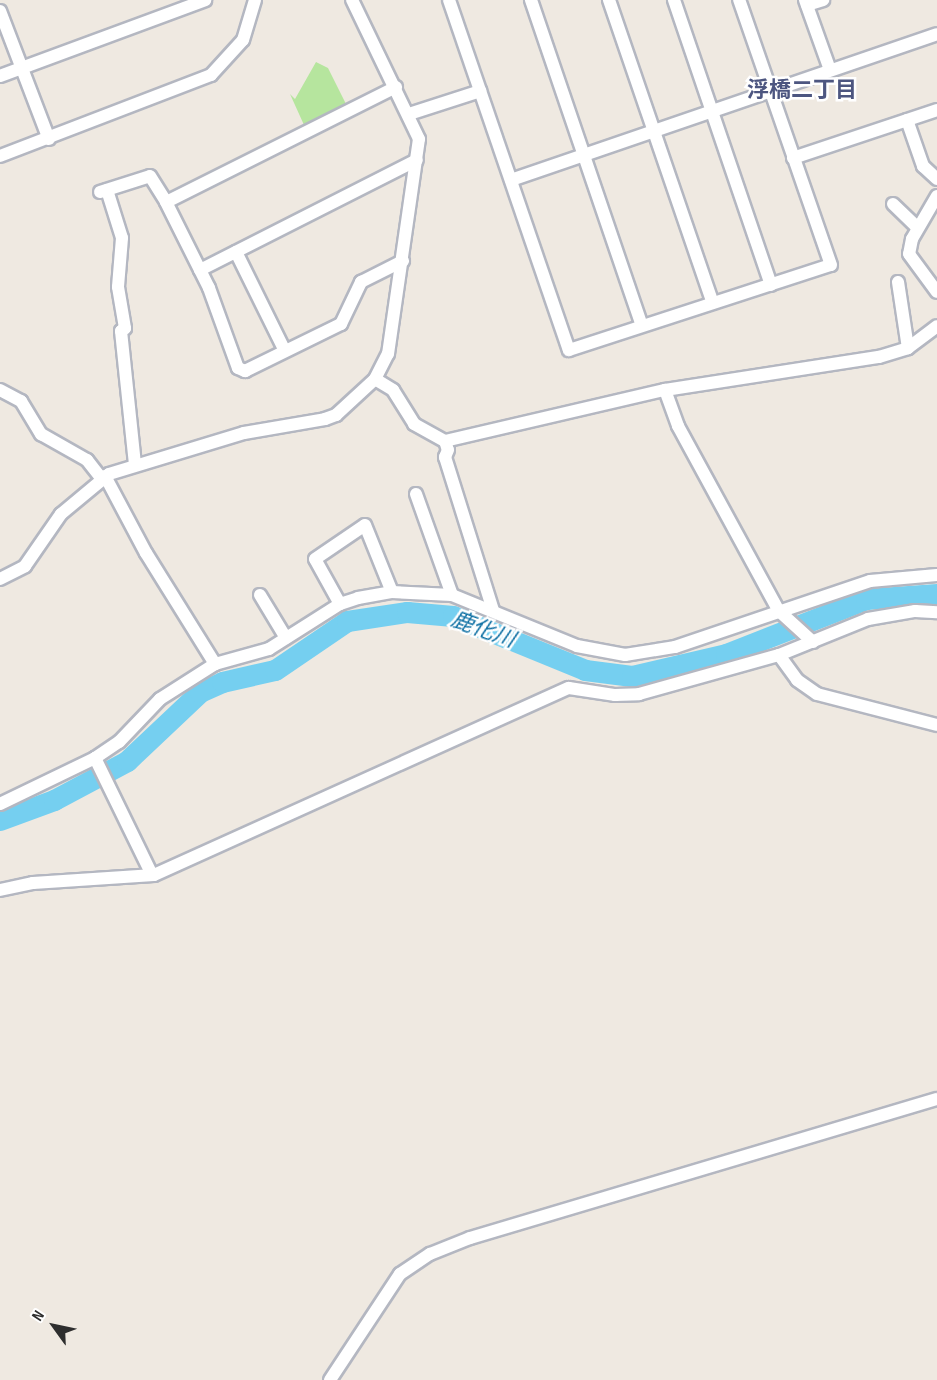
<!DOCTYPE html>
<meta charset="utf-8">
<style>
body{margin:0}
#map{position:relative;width:937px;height:1380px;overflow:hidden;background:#efe9e1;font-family:"Sofia Sans Condensed","Noto Sans JP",sans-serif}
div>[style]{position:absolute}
.green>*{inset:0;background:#b6e59e}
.river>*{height:21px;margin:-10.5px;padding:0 10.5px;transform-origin:10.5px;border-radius:10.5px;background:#75cff0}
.roads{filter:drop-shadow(2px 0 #b4b7c1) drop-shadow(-2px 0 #b4b7c1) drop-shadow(0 2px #b4b7c1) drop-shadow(0 -2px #b4b7c1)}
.street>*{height:12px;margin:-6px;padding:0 6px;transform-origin:6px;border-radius:6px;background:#fff}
span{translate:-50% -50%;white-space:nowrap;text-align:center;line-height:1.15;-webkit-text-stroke:5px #fff;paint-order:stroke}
.neighbourhood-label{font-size:22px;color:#4d5680;font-weight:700}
.water-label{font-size:22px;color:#0d6fa3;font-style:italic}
.north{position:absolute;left:24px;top:1296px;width:60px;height:60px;-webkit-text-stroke:4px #fff;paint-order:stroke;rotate:303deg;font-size:16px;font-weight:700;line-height:24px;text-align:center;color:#2e2e2e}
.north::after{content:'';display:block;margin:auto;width:21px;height:27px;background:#2e2e2e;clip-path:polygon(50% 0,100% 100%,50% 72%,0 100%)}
</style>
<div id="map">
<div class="green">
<i style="clip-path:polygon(316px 62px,328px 68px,346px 104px,304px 125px,290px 94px,295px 99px)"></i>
</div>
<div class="river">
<i style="left:0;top:820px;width:58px;rotate:-20.3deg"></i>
<i style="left:54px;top:800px;width:83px;rotate:-28.1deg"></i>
<i style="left:127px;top:761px;width:100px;rotate:-43.4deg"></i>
<i style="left:200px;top:692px;width:24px;rotate:-24deg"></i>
<i style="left:222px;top:682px;width:54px;rotate:-12.8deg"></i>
<i style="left:275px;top:670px;width:87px;rotate:-34.2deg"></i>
<i style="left:347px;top:621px;width:61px;rotate:-8.5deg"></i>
<i style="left:407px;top:612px;width:46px;rotate:5deg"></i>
<i style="left:453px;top:616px;width:143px;rotate:22.2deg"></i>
<i style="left:585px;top:670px;width:47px;rotate:7.3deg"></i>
<i style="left:632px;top:676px;width:97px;rotate:-13.2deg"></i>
<i style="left:726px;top:654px;width:150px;rotate:-21.4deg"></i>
<i style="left:866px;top:599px;width:71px;rotate:-4deg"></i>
</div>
<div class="roads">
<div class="street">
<i style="left:449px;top:0;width:370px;rotate:71.1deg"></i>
<i style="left:569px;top:350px;width:275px;rotate:-18deg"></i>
<i style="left:831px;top:265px;width:281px;rotate:-109.1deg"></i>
<i style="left:531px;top:0;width:344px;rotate:71.2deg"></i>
<i style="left:609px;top:0;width:320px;rotate:71.1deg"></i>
<i style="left:674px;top:0;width:301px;rotate:71.2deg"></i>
<i style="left:805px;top:0;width:74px;rotate:70.3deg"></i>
<i style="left:807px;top:5px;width:17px;rotate:-17deg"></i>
<i style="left:0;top:11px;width:137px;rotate:69.1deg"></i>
<i style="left:0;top:76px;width:219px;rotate:-20.3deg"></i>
<i style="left:396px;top:87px;width:257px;rotate:153.4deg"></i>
<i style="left:166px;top:202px;width:96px;rotate:63.4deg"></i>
<i style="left:209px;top:288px;width:85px;rotate:70.1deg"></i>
<i style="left:238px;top:368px;width:8px;rotate:23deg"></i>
<i style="left:245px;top:371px;width:107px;rotate:-26.1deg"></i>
<i style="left:341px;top:324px;width:47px;rotate:-64.5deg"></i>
<i style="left:361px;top:282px;width:47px;rotate:-26.6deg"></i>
<i style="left:409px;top:114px;width:75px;rotate:-17.9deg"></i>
<i style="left:907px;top:120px;width:49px;rotate:70.8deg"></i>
<i style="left:923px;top:166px;width:19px;rotate:43deg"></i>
<i style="left:0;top:156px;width:226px;rotate:-21deg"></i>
<i style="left:211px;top:75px;width:47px;rotate:-47.6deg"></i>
<i style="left:243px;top:40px;width:42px;rotate:-73.3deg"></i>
<i style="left:793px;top:158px;width:152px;rotate:-18.4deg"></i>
<i style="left:511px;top:180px;width:450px;rotate:-18.9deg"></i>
<i style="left:107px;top:190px;width:50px;rotate:72.6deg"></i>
<i style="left:122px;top:238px;width:49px;rotate:94.7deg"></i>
<i style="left:118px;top:287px;width:42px;rotate:80.3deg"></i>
<i style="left:125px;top:328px;width:5px;rotate:143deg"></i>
<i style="left:121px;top:331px;width:134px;rotate:84deg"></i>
<i style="left:100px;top:192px;width:52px;rotate:-17.7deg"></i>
<i style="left:150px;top:176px;width:31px;rotate:58deg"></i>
<i style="left:937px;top:196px;width:50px;rotate:120.2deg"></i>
<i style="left:912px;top:239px;width:15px;rotate:101deg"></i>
<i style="left:909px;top:254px;width:47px;rotate:53.6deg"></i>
<i style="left:893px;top:204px;width:33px;rotate:44deg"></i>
<i style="left:236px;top:252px;width:110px;rotate:63.7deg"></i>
<i style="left:200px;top:270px;width:243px;rotate:-26.9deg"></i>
<i style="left:898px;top:282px;width:67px;rotate:81.4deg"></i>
<i style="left:375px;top:379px;width:21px;rotate:31deg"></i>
<i style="left:393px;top:390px;width:40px;rotate:58deg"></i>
<i style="left:414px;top:424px;width:35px;rotate:29deg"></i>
<i style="left:445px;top:441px;width:226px;rotate:-13.1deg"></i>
<i style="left:665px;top:390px;width:217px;rotate:-8.8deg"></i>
<i style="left:879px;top:357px;width:30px;rotate:-17deg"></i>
<i style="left:908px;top:348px;width:36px;rotate:-37deg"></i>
<i style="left:0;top:390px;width:24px;rotate:28deg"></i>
<i style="left:21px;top:401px;width:39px;rotate:59deg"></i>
<i style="left:41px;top:434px;width:53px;rotate:29.5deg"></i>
<i style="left:87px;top:460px;width:24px;rotate:52deg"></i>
<i style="left:665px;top:390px;width:38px;rotate:70deg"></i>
<i style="left:678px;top:426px;width:211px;rotate:61.4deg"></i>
<i style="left:779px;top:611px;width:46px;rotate:42.4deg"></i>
<i style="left:445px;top:441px;width:9px;rotate:72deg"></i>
<i style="left:448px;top:450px;width:8px;rotate:113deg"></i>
<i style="left:445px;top:457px;width:160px;rotate:72.6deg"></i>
<i style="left:105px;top:476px;width:87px;rotate:62deg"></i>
<i style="left:146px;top:553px;width:131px;rotate:58.1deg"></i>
<i style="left:416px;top:494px;width:107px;rotate:70.4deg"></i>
<i style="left:0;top:579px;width:28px;rotate:-27deg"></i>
<i style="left:25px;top:566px;width:63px;rotate:-55.3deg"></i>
<i style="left:61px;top:514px;width:62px;rotate:-39.8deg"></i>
<i style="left:109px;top:474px;width:141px;rotate:-16.9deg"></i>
<i style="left:244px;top:433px;width:82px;rotate:-9.8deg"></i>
<i style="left:325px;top:419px;width:12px;rotate:-20deg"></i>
<i style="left:336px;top:415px;width:53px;rotate:-42.7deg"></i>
<i style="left:375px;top:379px;width:28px;rotate:-63deg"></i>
<i style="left:388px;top:354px;width:217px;rotate:-81.8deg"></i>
<i style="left:419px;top:139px;width:154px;rotate:-115.7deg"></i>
<i style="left:260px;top:595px;width:50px;rotate:58.8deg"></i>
<i style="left:340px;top:604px;width:51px;rotate:-119.1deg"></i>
<i style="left:315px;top:559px;width:60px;rotate:-34.2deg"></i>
<i style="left:365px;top:525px;width:72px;rotate:68.1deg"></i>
<i style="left:779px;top:655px;width:31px;rotate:54deg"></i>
<i style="left:797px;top:680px;width:24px;rotate:35deg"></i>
<i style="left:817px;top:694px;width:124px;rotate:14.5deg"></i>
<i style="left:95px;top:758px;width:130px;rotate:64deg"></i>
<i style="left:0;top:804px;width:106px;rotate:-25.8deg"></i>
<i style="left:95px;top:758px;width:29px;rotate:-34deg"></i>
<i style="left:119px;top:742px;width:59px;rotate:-46.4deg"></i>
<i style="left:160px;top:699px;width:65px;rotate:-32.5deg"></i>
<i style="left:215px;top:664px;width:56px;rotate:-15.5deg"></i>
<i style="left:269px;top:649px;width:84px;rotate:-32.4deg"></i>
<i style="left:340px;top:604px;width:19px;rotate:-18deg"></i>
<i style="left:358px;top:598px;width:35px;rotate:-10deg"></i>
<i style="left:392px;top:592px;width:60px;rotate:2.9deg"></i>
<i style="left:452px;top:595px;width:135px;rotate:22.2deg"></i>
<i style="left:577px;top:646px;width:49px;rotate:10.6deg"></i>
<i style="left:625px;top:655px;width:51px;rotate:-9.1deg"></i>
<i style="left:675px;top:647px;width:206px;rotate:-18.7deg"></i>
<i style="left:870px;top:581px;width:67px;rotate:-5.1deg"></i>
<i style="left:0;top:890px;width:34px;rotate:-12deg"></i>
<i style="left:33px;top:883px;width:121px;rotate:-3.8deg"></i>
<i style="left:154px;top:875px;width:455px;rotate:-24.3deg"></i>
<i style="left:569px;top:688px;width:47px;rotate:8.7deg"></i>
<i style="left:615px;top:695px;width:24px;rotate:-2deg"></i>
<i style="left:639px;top:694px;width:145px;rotate:-15.6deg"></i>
<i style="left:779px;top:655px;width:96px;rotate:-22deg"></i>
<i style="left:868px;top:619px;width:48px;rotate:-9.7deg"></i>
<i style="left:915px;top:611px;width:22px;rotate:3deg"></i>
<i style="left:330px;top:1380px;width:127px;rotate:-56.6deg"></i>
<i style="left:400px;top:1274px;width:36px;rotate:-34deg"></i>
<i style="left:430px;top:1254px;width:43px;rotate:-21.8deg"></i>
<i style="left:470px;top:1238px;width:487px;rotate:-16.6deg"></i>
</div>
</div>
<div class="neighbourhood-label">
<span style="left:802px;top:91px">浮橋二丁目</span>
</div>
<div class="water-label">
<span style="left:483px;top:630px;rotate:20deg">鹿化川</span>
</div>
<div class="north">N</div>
</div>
